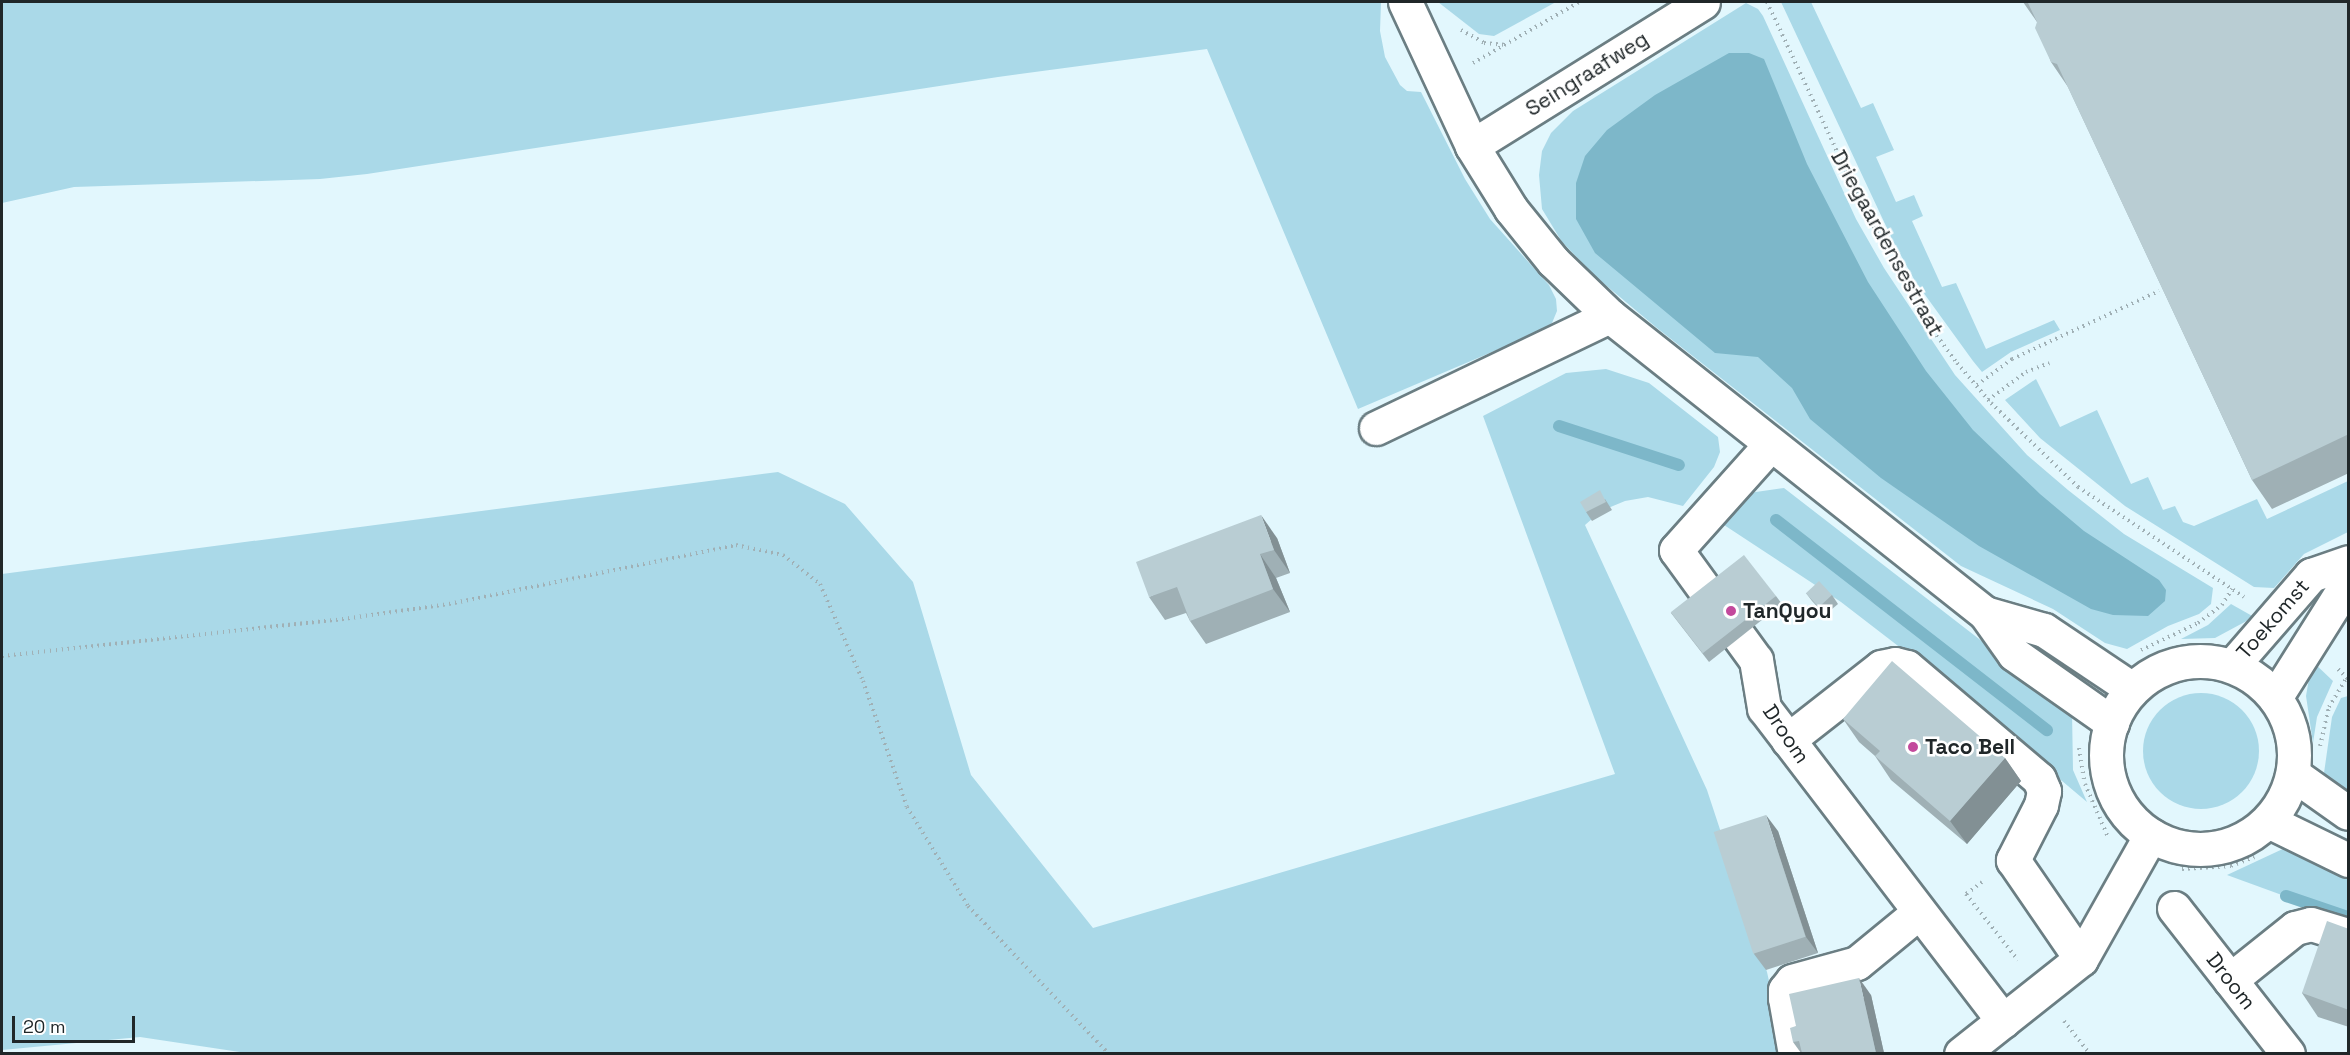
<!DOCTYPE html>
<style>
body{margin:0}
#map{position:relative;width:2350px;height:1055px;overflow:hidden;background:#e2f7fd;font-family:"Space Grotesk",sans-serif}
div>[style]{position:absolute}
.green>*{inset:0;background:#aad9e8}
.round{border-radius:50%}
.water>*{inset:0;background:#7db7c9}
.stream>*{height:12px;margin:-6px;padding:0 6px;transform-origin:6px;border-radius:6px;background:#7db7c9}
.path>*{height:4px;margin-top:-2px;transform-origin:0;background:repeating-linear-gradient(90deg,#a0b0b5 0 1.5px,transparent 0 6px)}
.roads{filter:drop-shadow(2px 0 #6b7e83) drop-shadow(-2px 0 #6b7e83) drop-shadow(0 2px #6b7e83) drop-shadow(0 -2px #6b7e83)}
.minor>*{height:33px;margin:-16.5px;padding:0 16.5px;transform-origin:16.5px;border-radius:16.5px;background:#fff}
.minor>.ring{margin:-16.5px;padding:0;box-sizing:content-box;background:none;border:33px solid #fff;border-radius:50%}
.wall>*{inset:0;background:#9fb0b5}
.shaded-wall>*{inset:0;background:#829094}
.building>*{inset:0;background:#b9cdd3;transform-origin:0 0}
.dots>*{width:16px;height:16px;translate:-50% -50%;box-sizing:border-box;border:3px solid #fff;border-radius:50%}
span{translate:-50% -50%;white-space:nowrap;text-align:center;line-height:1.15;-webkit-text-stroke:5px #fff;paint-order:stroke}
.street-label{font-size:21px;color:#202729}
.poi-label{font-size:21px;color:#202729;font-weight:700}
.left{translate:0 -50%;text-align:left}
.frame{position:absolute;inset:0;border:3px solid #202729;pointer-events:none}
.scale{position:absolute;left:12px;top:1016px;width:123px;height:27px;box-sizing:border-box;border:3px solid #202729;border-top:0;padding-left:8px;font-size:18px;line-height:21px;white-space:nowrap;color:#202729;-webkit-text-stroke:4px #fff;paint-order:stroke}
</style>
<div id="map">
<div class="green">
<i style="clip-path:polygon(2px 2px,1381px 2px,1380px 31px,1385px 57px,1400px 85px,1407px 91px,1421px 92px,1465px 179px,1490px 219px,1549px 285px,1556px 299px,1557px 311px,1552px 323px,1541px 331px,1358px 409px,1207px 49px,998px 77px,367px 174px,320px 179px,74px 187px,2px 203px)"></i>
<i style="clip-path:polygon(1438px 2px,1556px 2px,1494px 36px,1479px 34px)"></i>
<i style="clip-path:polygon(1781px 2px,1811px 2px,1861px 108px,1873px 103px,1894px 150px,1876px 157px,1896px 202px,1914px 195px,1923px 216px,1912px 221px,1942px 287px,1956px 283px,1986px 349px,2054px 320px,2060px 330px,2011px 352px,1982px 372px,1973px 361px,1915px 281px,1893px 241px)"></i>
<i style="clip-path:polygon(1746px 3px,1758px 9px,1763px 16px,1856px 219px,1884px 268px,1955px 375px,2027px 455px,2068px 490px,2124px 534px,2213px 588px,2211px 604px,2199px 614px,2168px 626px,2127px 649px,2105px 643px,2053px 609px,1961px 566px,1657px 328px,1596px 277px,1562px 242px,1542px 209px,1539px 175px,1542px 151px,1551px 133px,1573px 111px)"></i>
<i style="clip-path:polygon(1606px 369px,1649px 383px,1718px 437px,1720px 452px,1714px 467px,1683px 506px,1648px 497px,1625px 501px,1601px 511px,1585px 525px,1707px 790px,1767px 972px,1785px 1053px,253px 1054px,140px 1037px,2px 1050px,2px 574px,778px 472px,845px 504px,913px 582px,971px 775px,1093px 928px,1615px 774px,1483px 416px,1566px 373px)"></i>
<i style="clip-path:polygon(2036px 379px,2060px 427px,2097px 410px,2131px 484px,2148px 477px,2163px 510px,2175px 506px,2183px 522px,2194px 526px,2257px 499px,2267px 519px,2348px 481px,2348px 532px,2304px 554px,2274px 588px,2254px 587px,2125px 506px,2040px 438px,2005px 400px)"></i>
<i style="clip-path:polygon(1784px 488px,2072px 711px,2073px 770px,2087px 802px,1941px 679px,1841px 602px,1718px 521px,1749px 493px)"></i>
<i style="clip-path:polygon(2231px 604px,2254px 617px,2215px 638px,2181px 639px,2208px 625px)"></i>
<i style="clip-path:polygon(2312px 661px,2333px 681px,2317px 717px,2313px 743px,2306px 696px)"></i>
<i class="round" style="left:2143px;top:693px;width:116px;height:116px"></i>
<i style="clip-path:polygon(2348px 696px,2348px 794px,2324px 773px,2332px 717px,2341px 698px)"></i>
<i style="clip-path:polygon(2287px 847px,2348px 873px,2348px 919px,2227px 875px)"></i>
</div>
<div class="water">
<i style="clip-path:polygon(1729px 53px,1749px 53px,1764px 59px,1807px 164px,1868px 282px,1926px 371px,1973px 430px,2040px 494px,2084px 531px,2159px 580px,2166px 590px,2165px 601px,2148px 616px,2113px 615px,2091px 609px,1979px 546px,1881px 478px,1810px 419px,1792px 388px,1758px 357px,1715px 353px,1595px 253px,1576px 219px,1576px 183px,1585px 156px,1607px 130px,1655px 95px)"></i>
</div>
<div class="stream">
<i style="left:1559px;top:426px;width:126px;rotate:18deg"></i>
<i style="left:1776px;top:520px;width:343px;rotate:37.8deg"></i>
<i style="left:2286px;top:896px;width:65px;rotate:18.7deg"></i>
</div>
<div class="path">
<i style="left:1767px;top:2px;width:231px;rotate:64.9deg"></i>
<i style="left:1865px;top:211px;width:126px;rotate:61deg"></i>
<i style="left:1926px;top:321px;width:52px;rotate:53.6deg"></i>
<i style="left:1957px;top:363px;width:52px;rotate:49.6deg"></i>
<i style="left:1991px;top:403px;width:121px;rotate:44deg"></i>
<i style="left:2078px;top:487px;width:199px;rotate:33.5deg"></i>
<i style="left:1461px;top:30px;width:26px;rotate:29deg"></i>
<i style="left:1484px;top:43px;width:23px;rotate:5deg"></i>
<i style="left:1473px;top:63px;width:122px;rotate:-29.9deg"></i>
<i style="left:1977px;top:385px;width:44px;rotate:-36.6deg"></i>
<i style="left:2012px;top:359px;width:162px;rotate:-24.8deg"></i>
<i style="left:1988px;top:400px;width:47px;rotate:-36.4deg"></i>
<i style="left:2026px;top:372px;width:25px;rotate:-21deg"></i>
<i style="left:2141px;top:650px;width:63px;rotate:-25.3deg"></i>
<i style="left:2198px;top:623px;width:30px;rotate:-37deg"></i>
<i style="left:2222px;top:605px;width:19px;rotate:-58deg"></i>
<i style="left:2px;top:656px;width:336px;rotate:-6.2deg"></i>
<i style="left:336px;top:620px;width:114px;rotate:-8.1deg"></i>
<i style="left:449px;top:604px;width:293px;rotate:-11.6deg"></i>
<i style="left:736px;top:545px;width:48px;rotate:12deg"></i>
<i style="left:783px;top:555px;width:47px;rotate:38.1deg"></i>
<i style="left:820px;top:584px;width:106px;rotate:66.1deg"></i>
<i style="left:863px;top:681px;width:133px;rotate:70.8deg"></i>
<i style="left:907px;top:807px;width:116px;rotate:58.4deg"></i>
<i style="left:968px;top:906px;width:204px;rotate:46.4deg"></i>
<i style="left:2338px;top:669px;width:14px;rotate:45deg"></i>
<i style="left:2320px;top:746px;width:40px;rotate:-77deg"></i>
<i style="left:2329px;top:707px;width:35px;rotate:-59deg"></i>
<i style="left:2079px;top:748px;width:36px;rotate:81deg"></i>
<i style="left:2085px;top:784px;width:58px;rotate:66.5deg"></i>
<i style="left:2182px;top:869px;width:49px;rotate:-3.5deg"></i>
<i style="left:2231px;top:866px;width:25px;rotate:-21deg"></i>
<i style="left:1982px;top:882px;width:20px;rotate:143deg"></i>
<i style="left:1966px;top:894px;width:84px;rotate:51.8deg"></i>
<i style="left:2064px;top:1021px;width:42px;rotate:51.8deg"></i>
</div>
<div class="roads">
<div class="minor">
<i style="left:1405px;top:2px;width:159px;rotate:65deg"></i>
<i style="left:1472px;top:146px;width:74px;rotate:58.2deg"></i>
<i style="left:1511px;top:209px;width:67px;rotate:51.1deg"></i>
<i style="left:1553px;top:261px;width:79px;rotate:44deg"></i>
<i style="left:1610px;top:316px;width:478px;rotate:38.4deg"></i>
<i style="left:1985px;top:613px;width:50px;rotate:54.7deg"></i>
<i style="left:2014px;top:654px;width:120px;rotate:35.1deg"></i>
<i style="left:1472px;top:146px;width:272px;rotate:-31.9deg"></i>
<i style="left:1376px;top:428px;width:259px;rotate:-25.6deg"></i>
<i style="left:1770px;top:445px;width:141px;rotate:131.8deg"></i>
<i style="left:1676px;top:550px;width:136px;rotate:54deg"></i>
<i style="left:1756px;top:660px;width:49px;rotate:80.5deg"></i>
<i style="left:1764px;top:708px;width:394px;rotate:52.6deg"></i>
<i style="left:1985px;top:613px;width:61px;rotate:16.1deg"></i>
<i style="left:2044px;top:630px;width:106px;rotate:33.8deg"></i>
<i class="ring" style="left:2106px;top:661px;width:155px;height:155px"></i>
<i style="left:2232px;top:666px;width:121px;rotate:-49deg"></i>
<i style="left:2311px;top:575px;width:39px;rotate:-19deg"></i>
<i style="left:2275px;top:698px;width:137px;rotate:-57.8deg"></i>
<i style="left:1788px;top:740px;width:118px;rotate:-38.1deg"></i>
<i style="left:1881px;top:667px;width:14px;rotate:-12deg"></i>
<i style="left:1895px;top:664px;width:12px;rotate:14deg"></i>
<i style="left:1907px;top:667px;width:173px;rotate:40.3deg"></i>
<i style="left:2039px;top:779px;width:13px;rotate:67deg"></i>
<i style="left:2044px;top:791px;width:14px;rotate:102deg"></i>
<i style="left:2041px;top:805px;width:62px;rotate:117deg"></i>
<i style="left:2013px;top:860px;width:120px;rotate:55.5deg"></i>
<i style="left:2293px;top:774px;width:67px;rotate:35.3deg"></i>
<i style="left:2268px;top:821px;width:89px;rotate:26deg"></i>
<i style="left:2174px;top:908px;width:185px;rotate:52deg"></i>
<i style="left:2230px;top:980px;width:83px;rotate:-38.7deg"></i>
<i style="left:2295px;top:928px;width:16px;rotate:-14deg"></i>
<i style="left:2311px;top:924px;width:39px;rotate:17deg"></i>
<i style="left:1795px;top:1054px;width:57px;rotate:-100.1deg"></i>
<i style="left:1785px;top:998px;width:8px;rotate:-90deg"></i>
<i style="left:1785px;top:990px;width:11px;rotate:-52deg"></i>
<i style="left:1792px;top:981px;width:67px;rotate:-15.5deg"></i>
<i style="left:1857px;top:963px;width:80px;rotate:-39.4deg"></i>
<i style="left:1961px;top:1054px;width:153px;rotate:-38.4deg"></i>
<i style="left:2081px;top:959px;width:142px;rotate:-60.6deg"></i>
</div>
</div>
<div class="wall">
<i style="clip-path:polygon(2023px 2px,2349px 2px,2349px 473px,2272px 509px,2252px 480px,2068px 87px,2051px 62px,2037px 22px)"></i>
<i style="clip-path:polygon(1605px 499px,1612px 510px,1592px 521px,1586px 512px)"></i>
<i style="clip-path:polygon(1277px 538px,1290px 573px,1276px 578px,1290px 612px,1206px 644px,1190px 621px,1186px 613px,1165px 620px,1149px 597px)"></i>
<i style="clip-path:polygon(1806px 593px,1832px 595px,1838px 604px,1825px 615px,1812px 601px)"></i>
<i style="clip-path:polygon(1776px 596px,1782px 604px,1709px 662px,1671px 613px)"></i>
<i style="clip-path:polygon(1843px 719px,2005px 758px,2021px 781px,1967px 844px,1891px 780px,1875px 756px,1859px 742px)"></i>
<i style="clip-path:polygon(1778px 831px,1818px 953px,1766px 970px,1754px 954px)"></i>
<i style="clip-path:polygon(2349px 929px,2349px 1027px,2318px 1017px,2302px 993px)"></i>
<i style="clip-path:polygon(1871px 995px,1884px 1053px,1801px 1053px,1793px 1042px,1796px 1026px)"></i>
</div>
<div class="shaded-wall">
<i style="clip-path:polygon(1261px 515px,1277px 538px,1290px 573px,1274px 550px)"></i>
<i style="clip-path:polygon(1260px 554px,1276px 578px,1290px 612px,1273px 589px)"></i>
<i style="clip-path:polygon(2005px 758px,2021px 781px,1967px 844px,1950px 821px)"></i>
<i style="clip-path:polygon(1766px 815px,1778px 831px,1818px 953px,1806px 937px)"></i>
<i style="clip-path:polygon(1859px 978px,1871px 995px,1884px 1053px,1876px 1053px)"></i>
</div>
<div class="building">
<i style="clip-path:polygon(2023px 2px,2349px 2px,2349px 434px,2252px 480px,2057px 64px,2051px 62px,2035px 28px,2037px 22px,2028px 3px)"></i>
<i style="clip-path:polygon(1600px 490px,1606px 502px,1586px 512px,1580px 502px)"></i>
<i style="clip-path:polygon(1261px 515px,1274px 550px,1260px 554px,1273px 589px,1190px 621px,1177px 587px,1149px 597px,1136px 562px)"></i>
<i style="left:1744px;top:555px;width:52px;height:93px;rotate:52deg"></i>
<i style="left:1819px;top:581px;width:19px;height:18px;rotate:47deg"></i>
<i style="clip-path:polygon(1892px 661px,2005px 758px,1950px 821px,1875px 756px,1880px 751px,1843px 719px)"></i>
<i style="left:1766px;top:815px;width:128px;height:55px;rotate:72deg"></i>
<i style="clip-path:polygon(2327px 921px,2349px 929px,2349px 1010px,2302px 993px)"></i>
<i style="clip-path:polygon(1859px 978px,1876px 1053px,1802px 1053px,1799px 1041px,1793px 1042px,1790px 1028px,1796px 1026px,1789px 994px)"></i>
</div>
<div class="dots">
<i style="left:1731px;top:611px;background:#c3499c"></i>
<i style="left:1913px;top:747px;background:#c3499c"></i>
</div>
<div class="street-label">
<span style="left:1587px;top:74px;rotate:-32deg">Seingraafweg</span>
<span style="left:1887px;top:243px;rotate:61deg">Driegaardensestraat</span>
<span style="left:2273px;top:619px;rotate:-49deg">Toekomst</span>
<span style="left:1786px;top:734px;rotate:56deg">Droom</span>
<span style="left:2231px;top:981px;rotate:52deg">Droom</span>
</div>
<div class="poi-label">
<span class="left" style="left:1743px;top:611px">TanQyou</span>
<span class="left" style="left:1925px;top:747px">Taco Bell</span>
</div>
<div class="frame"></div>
<div class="scale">20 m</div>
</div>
